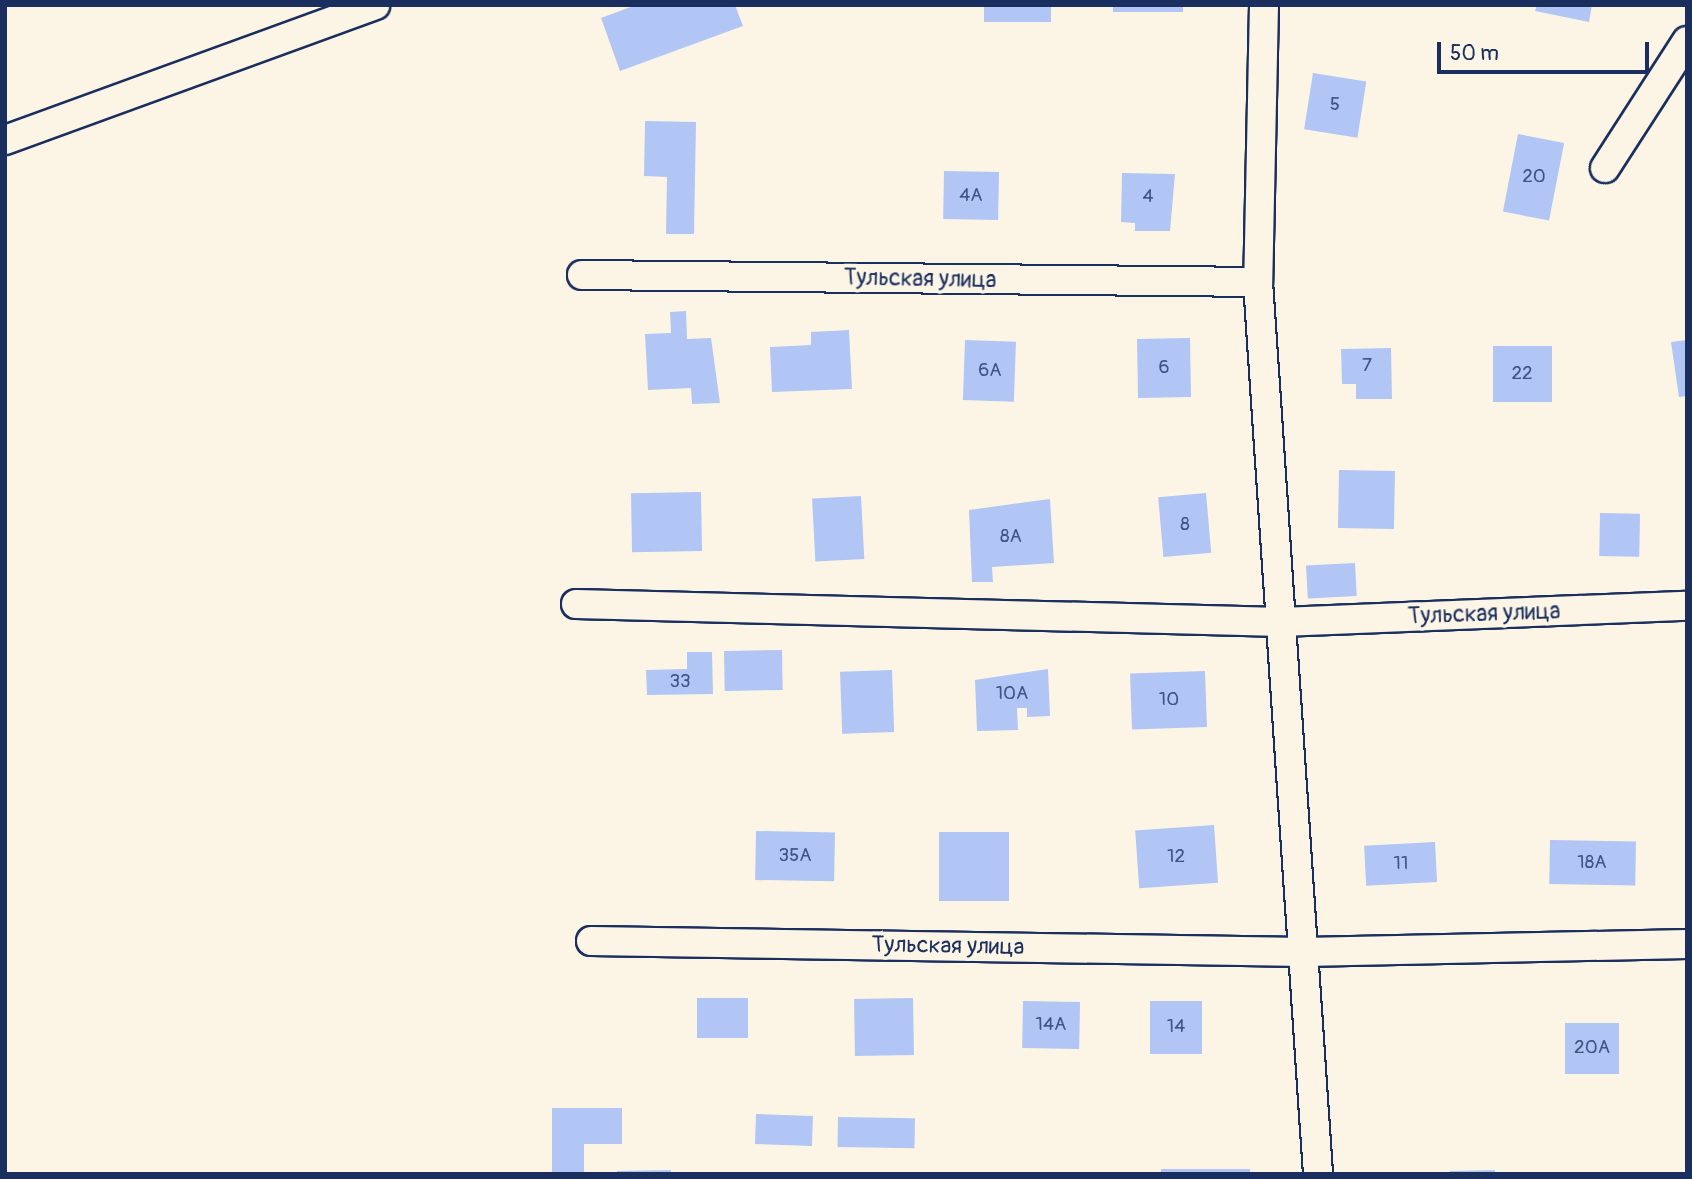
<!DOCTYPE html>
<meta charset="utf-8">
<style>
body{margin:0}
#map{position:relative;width:1692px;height:1179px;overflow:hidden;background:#fcf5e5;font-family:Pangolin,sans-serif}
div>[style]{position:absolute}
.building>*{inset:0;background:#b1c6f5;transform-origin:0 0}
.roads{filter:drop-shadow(2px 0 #1b2f5e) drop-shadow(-2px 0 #1b2f5e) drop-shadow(0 2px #1b2f5e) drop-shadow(0 -2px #1b2f5e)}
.street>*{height:28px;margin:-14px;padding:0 14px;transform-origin:14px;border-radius:14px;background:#fcf5e5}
span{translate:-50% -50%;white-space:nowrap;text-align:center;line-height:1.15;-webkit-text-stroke:7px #fcf5e5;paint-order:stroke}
.number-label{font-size:19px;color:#405584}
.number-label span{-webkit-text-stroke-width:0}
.street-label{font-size:23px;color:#1b2f5e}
.frame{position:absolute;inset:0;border:7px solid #1b2f5e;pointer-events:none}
.scale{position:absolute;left:1437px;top:42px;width:212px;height:32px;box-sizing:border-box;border:4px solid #1b2f5e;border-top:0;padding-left:9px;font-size:21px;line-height:24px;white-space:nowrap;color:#1b2f5e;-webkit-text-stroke:5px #fcf5e5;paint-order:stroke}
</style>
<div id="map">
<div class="building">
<i style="clip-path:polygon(636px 5px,735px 5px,743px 26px,620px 71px,601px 18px)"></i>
<i style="left:984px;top:5px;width:67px;height:17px"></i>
<i style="left:1113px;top:5px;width:70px;height:7px"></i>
<i style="clip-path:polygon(1537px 5px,1592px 5px,1589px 22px,1535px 11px)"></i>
<i style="left:1313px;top:73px;width:54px;height:57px;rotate:9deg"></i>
<i style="clip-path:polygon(645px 121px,696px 122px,694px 234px,666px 234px,667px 177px,644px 176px)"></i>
<i style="left:1518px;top:134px;width:47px;height:79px;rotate:11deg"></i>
<i style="left:944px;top:171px;width:55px;height:48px;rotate:1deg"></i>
<i style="clip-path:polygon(1122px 173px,1175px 174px,1170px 231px,1135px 231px,1135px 223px,1121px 222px)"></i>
<i style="clip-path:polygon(686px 311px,687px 339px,711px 338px,720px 403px,692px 404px,691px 388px,648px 390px,645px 334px,671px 333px,670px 312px)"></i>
<i style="clip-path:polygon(849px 330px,852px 389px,772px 392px,770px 347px,811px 345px,811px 332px)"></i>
<i style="left:1190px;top:338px;width:59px;height:53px;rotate:89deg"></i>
<i style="left:965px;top:340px;width:51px;height:60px;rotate:2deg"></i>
<i style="clip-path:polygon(1687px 340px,1687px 396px,1679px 397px,1671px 342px)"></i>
<i style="left:1493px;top:346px;width:59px;height:56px"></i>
<i style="clip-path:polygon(1391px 348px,1392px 399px,1356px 399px,1356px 384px,1342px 384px,1341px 349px)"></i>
<i style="left:1339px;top:470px;width:56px;height:58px;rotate:1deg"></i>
<i style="left:701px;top:492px;width:59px;height:70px;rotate:89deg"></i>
<i style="left:1206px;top:493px;width:60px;height:48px;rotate:85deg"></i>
<i style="left:861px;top:496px;width:63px;height:49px;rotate:87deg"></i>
<i style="clip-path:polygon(1050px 499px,1054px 563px,992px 567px,993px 582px,972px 582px,969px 510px)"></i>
<i style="left:1600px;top:513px;width:40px;height:43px;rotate:1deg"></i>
<i style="left:1355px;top:563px;width:33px;height:49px;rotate:87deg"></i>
<i style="left:782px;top:650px;width:40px;height:58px;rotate:89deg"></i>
<i style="clip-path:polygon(687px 652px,712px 652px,713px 694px,647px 695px,646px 670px,687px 669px)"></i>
<i style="clip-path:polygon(1048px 669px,1050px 716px,1027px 717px,1027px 708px,1017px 708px,1018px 730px,977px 731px,975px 680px)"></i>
<i style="left:892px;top:670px;width:62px;height:52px;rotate:88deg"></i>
<i style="left:1205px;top:671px;width:56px;height:75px;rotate:88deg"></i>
<i style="left:1214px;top:825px;width:58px;height:79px;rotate:86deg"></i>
<i style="left:756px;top:831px;width:79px;height:49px;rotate:1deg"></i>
<i style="left:939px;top:832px;width:70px;height:69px"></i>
<i style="left:1550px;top:840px;width:86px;height:44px;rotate:1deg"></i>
<i style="left:1435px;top:842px;width:40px;height:71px;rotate:87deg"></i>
<i style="left:697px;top:998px;width:51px;height:40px"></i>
<i style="left:913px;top:998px;width:57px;height:59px;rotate:89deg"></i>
<i style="left:1023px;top:1001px;width:57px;height:47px;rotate:1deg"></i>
<i style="left:1150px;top:1001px;width:52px;height:53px"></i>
<i style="left:1565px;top:1023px;width:54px;height:51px"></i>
<i style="clip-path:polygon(552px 1108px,622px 1108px,622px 1144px,584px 1144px,584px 1174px,552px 1174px)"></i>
<i style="left:756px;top:1114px;width:57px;height:30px;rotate:2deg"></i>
<i style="left:838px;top:1117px;width:77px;height:30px;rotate:1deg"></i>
<i style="left:1161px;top:1169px;width:89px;height:5px"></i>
<i style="clip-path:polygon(671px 1170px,671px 1174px,617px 1174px,617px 1171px)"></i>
<i style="clip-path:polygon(1495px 1170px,1495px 1174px,1450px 1174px,1450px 1171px)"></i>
</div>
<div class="roads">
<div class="street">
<i style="left:1264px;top:5px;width:277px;rotate:91.2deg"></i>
<i style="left:1258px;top:282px;width:894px;rotate:86.15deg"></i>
<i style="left:5px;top:140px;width:394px;rotate:-20deg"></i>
<i style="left:1605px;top:168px;width:151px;rotate:-57.2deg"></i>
<i style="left:582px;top:275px;width:676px;rotate:0.59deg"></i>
<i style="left:576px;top:604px;width:705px;rotate:1.46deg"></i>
<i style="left:1281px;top:622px;width:406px;rotate:-2.3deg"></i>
<i style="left:591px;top:941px;width:713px;rotate:0.88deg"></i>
<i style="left:1304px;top:952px;width:383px;rotate:-1.2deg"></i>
</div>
</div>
<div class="number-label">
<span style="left:1335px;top:105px">5</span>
<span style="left:1534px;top:177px">20</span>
<span style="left:971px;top:196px">4А</span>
<span style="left:1148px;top:197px">4</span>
<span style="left:1367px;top:366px">7</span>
<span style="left:1164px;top:368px">6</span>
<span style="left:990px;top:371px">6А</span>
<span style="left:1522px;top:374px">22</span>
<span style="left:1185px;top:525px">8</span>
<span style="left:1011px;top:537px">8А</span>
<span style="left:680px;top:682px">33</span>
<span style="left:1012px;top:694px">10А</span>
<span style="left:1169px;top:700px">10</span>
<span style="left:795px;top:856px">35А</span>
<span style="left:1176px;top:857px">12</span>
<span style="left:1592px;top:863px">18А</span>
<span style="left:1401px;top:864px">11</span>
<span style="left:1051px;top:1025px">14А</span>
<span style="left:1176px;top:1027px">14</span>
<span style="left:1592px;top:1048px">20А</span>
</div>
<div class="street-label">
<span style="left:920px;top:279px;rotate:1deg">Тульская улица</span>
<span style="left:1484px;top:614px;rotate:-2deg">Тульская улица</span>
<span style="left:948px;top:946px;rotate:1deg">Тульская улица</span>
</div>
<div class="frame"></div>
<div class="scale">50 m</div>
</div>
